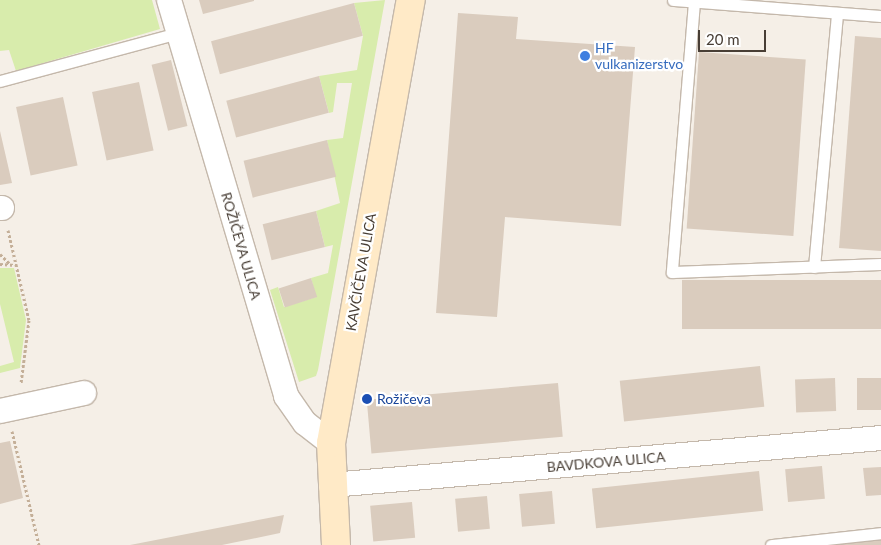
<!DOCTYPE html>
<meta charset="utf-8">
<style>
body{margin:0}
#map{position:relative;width:881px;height:545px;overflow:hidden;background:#f5efe7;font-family:Lato,sans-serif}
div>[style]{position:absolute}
.green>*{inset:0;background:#d8ecac}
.building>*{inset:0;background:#daccbe;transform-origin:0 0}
.path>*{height:3px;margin-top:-1.5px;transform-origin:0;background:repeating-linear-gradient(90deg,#c4af98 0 2.5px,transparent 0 5px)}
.roads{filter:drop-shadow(1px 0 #c4b8ab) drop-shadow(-1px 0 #c4b8ab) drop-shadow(0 1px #c4b8ab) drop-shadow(0 -1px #c4b8ab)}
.lane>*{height:11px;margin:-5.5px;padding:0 5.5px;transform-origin:5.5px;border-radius:5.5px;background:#fff}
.street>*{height:24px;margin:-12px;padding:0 12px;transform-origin:12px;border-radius:12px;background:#fff}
.secondary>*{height:28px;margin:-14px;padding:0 14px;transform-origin:14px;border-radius:14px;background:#ffeac7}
.dots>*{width:14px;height:14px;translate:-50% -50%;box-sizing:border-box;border:2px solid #fff;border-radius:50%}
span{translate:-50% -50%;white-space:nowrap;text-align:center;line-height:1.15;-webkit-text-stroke:4.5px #fff;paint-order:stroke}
.shop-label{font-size:14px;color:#366cbe}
.left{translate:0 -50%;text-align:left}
.street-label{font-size:14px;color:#483e35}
.transit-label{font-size:14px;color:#164399}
.scale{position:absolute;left:698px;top:30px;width:68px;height:22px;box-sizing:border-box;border:2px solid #483e35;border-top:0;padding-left:6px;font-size:15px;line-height:18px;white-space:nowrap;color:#483e35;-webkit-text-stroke:4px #fff;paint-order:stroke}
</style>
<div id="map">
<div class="green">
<i style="clip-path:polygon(0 0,152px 0,160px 29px,16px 71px,9px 50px,0 51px)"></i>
<i style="clip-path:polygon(385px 0,318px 370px,316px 376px,299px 382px,270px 290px,278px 287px,284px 307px,316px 297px,311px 278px,328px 273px,333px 245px,325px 247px,316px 211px,340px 203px,327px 140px,343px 138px,352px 83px,337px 83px,333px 112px,329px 113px,319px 76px,357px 70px,363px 36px,354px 3px)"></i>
<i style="clip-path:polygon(0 268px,14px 268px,26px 320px,20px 368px,0 373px,0 366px,14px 362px,0 304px)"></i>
</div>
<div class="building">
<i style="clip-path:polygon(199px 0,254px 0,254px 1px,203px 14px)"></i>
<i style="left:354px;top:3px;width:34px;height:148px;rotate:75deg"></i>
<i style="clip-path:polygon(458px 13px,518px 17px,516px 39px,635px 47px,621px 226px,505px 217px,497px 317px,436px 313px)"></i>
<i style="clip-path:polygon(855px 36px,881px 38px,881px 251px,839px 248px)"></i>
<i style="left:699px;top:52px;width:107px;height:177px;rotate:4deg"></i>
<i style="left:171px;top:60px;width:68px;height:20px;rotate:76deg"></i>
<i style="left:319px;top:76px;width:38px;height:96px;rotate:75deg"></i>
<i style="left:139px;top:82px;width:70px;height:48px;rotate:78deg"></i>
<i style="left:63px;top:97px;width:70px;height:48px;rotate:78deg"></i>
<i style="clip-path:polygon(0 131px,12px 183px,0 185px)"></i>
<i style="left:327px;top:140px;width:38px;height:86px;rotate:76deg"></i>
<i style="left:316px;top:211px;width:37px;height:55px;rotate:76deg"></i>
<i style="left:311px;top:278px;width:20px;height:34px;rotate:72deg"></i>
<i style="left:881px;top:280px;width:49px;height:199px;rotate:90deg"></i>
<i style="left:760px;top:366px;width:41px;height:141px;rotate:84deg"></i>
<i style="left:835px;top:378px;width:33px;height:40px;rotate:88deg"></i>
<i style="left:857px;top:378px;width:24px;height:32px"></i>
<i style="left:558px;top:383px;width:54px;height:192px;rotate:85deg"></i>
<i style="clip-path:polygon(10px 441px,23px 498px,0 504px,0 443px)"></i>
<i style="left:822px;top:466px;width:33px;height:37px;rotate:85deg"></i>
<i style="clip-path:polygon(881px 467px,881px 495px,866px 496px,863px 468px)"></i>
<i style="left:759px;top:471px;width:40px;height:168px;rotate:84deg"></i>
<i style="left:552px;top:491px;width:33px;height:33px;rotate:85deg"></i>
<i style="left:487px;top:496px;width:33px;height:32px;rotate:85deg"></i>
<i style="left:412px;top:502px;width:36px;height:42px;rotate:85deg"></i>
<i style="clip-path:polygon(284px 515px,280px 533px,222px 545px,130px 545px)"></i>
<i style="clip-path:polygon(881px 539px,881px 545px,841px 545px,841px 544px)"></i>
</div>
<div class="path">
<i style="left:8px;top:230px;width:92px;rotate:76.9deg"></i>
<i style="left:29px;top:320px;width:64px;rotate:97.2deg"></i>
<i style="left:0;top:254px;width:14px;rotate:45deg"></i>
<i style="left:0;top:264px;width:16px;rotate:4deg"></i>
<i style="left:12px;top:431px;width:117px;rotate:76.7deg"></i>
</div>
<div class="roads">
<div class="lane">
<i style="left:673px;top:0;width:209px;rotate:4.4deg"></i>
<i style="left:694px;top:2px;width:271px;rotate:94.7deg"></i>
<i style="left:672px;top:272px;width:209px;rotate:-2.2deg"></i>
<i style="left:0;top:81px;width:184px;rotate:-15.1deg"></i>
<i style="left:814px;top:267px;width:255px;rotate:-84.8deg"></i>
<i style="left:771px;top:545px;width:111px;rotate:-6.2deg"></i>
</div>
<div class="street">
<i style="left:169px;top:0;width:413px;rotate:73.5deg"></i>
<i style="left:286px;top:396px;width:33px;rotate:55deg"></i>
<i style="left:305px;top:423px;width:33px;rotate:38deg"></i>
<i style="left:0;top:208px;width:2px"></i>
<i style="left:0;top:411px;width:86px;rotate:-12.1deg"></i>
<i style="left:331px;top:485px;width:552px;rotate:-4.88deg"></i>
</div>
<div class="secondary">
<i style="left:336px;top:545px;width:102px;rotate:-92.8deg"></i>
<i style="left:331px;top:443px;width:450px;rotate:-79.8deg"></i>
</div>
</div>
<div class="dots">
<i style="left:585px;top:56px;background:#3f7fe0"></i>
<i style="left:367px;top:399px;background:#1a4fb4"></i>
</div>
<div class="shop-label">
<span class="left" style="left:595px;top:56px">HF<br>vulkanizerstvo</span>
</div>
<div class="street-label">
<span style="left:241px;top:246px;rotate:74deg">ROŽIČEVA ULICA</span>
<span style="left:361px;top:272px;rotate:-80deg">KAVČIČEVA ULICA</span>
<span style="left:606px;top:462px;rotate:-5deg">BAVDKOVA ULICA</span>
</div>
<div class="transit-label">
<span class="left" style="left:377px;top:399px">Rožičeva</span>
</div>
<div class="scale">20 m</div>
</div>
